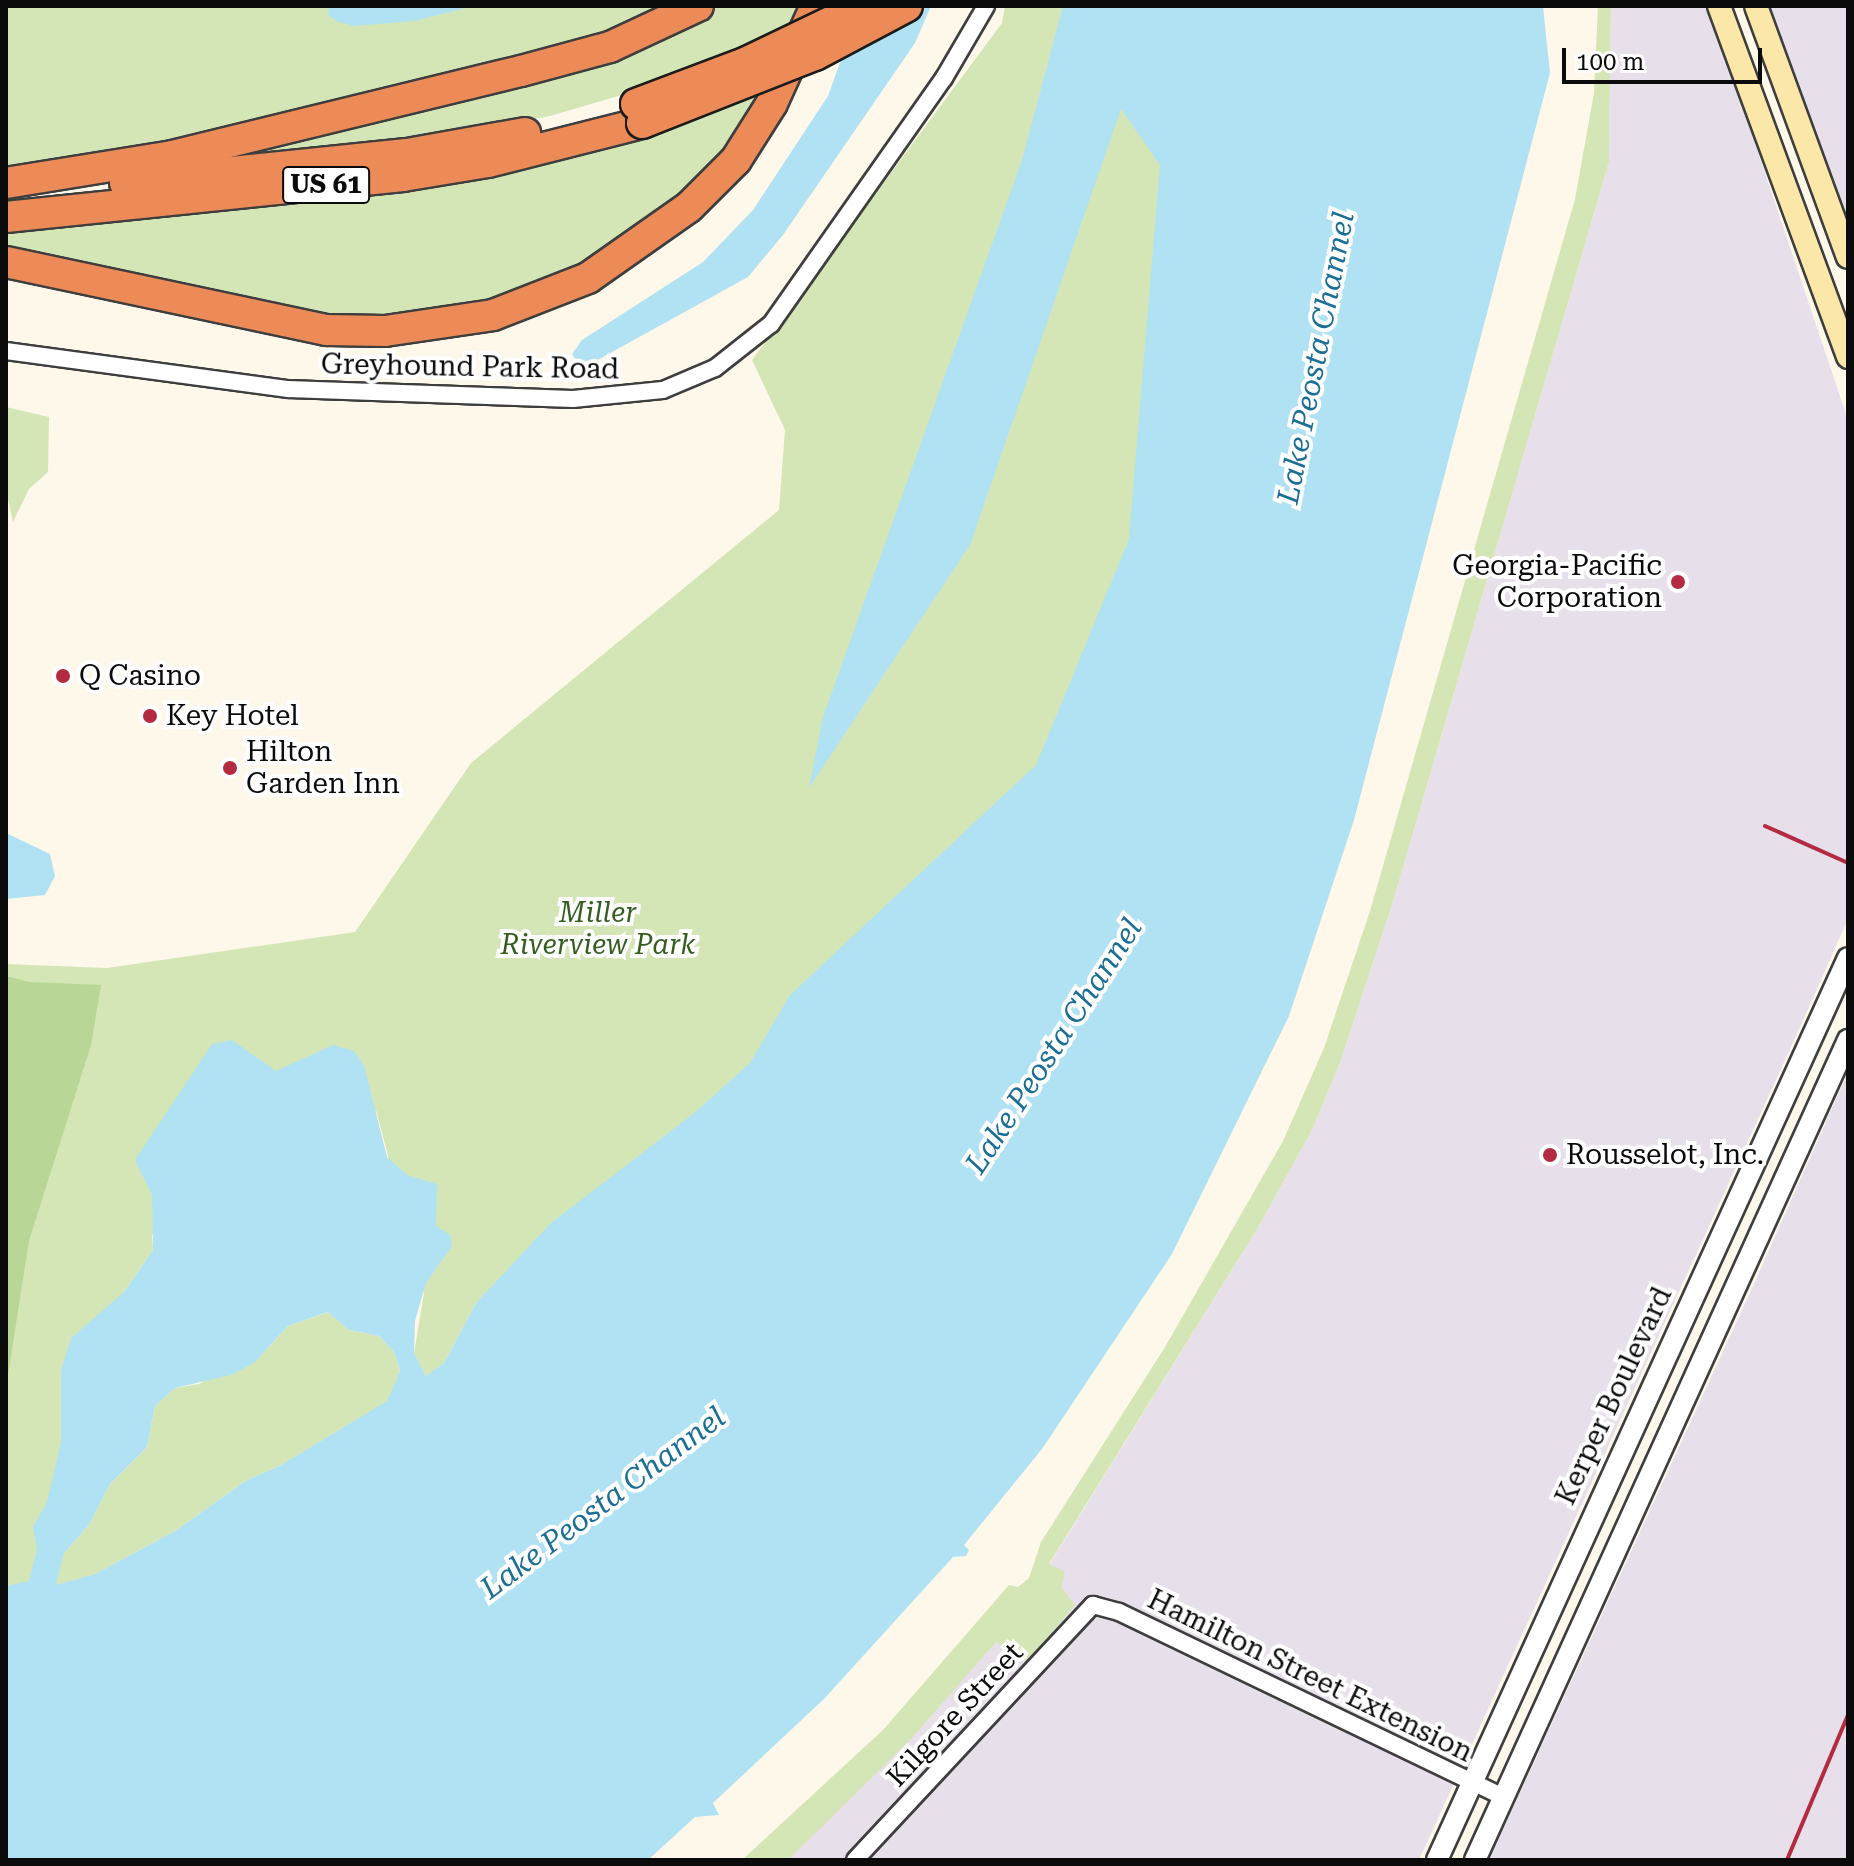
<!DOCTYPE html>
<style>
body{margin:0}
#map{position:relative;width:1854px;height:1866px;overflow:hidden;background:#fef8ea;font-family:"Roboto Serif",serif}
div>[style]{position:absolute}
.industrial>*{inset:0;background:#e7dfea}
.green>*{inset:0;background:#d4e6b6}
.forest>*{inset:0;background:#bad696}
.water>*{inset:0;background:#b1e2f3}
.roads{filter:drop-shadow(2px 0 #3e3e3e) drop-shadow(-2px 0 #3e3e3e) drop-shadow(0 2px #3e3e3e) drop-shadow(0 -2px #3e3e3e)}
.minor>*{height:16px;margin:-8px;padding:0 8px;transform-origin:8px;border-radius:8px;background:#fff}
.tertiary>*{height:20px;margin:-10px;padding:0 10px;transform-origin:10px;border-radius:10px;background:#fff}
.secondary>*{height:22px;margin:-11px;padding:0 11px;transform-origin:11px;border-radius:11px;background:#fbe8a8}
.motorway>*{height:30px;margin:-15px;padding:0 15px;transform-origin:15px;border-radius:15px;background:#ed8b58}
.rail>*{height:4px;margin:-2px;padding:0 2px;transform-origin:2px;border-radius:2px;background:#b32a41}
.bridges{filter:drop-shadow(2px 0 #1c1c1c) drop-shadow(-2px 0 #1c1c1c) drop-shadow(0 2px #1c1c1c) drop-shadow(0 -2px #1c1c1c)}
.motorway-bridge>*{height:30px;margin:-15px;padding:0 15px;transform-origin:15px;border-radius:15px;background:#ed8b58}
.dots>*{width:22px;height:22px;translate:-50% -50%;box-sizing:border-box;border:4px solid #fff;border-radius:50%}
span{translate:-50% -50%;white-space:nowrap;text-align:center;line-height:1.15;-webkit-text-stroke:8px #fff;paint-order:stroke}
.shield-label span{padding:2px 6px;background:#fff;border:2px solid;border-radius:6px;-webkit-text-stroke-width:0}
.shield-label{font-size:26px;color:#0b0b0b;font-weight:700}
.street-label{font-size:28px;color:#0b0b0b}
.poi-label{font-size:28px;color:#0b0b0b}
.right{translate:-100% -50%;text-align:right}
.left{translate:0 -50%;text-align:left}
.park-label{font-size:28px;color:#335e1f;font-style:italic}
.water-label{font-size:30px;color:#1b6e95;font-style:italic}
.frame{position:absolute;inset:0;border:8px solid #0b0b0b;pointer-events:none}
.scale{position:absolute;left:1562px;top:48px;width:200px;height:36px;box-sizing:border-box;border:4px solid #0b0b0b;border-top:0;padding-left:10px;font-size:24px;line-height:28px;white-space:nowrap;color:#0b0b0b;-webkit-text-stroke:6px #fff;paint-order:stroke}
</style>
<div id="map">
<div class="industrial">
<i style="clip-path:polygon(1611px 6px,1709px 6px,1848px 420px,1848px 919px,1801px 1025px,1419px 1860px,775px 1860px,1049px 1565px,1256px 1231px,1312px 1130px,1340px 1063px,1392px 905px,1609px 162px)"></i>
<i style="clip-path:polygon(1766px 6px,1848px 6px,1848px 232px)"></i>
<i style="clip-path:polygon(1848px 1072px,1848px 1860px,1489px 1860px,1753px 1286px)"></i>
</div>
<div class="green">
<i style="clip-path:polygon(6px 6px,675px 6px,630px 30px,172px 148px,6px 174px)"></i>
<i style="clip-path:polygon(716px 6px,809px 6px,801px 24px,632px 92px,550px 116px,418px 141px,216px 162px,215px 158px,699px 17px)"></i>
<i style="clip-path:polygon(1005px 6px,1064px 6px,1133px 24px,1210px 312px,1092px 729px,760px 1088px,476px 1303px,444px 1363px,426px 1377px,414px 1353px,424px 1293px,376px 1110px,152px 1235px,153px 1250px,124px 1292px,64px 1448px,29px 1582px,6px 1586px,6px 964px,107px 968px,355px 932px,471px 763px,779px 510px,785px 430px,752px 360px,1002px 23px)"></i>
<i style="clip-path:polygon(1598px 6px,1611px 6px,1609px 162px,1392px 905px,1340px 1063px,1312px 1130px,1256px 1231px,1049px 1564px,1065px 1572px,1061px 1587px,1075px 1605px,1027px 1662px,996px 1642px,911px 1739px,788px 1860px,742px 1860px,883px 1730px,1009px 1585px,1018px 1587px,1029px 1578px,1041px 1542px,1165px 1347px,1283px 1141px,1324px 1048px,1370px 911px,1575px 199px,1594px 93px)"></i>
<i style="clip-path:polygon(768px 91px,705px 182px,583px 272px,460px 313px,335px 321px,6px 252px,6px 230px,491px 176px,538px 166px,646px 138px)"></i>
<i style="clip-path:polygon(6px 407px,49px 417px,48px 472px,29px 489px,13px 522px,6px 490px)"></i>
<i style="clip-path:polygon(329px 1312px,349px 1330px,379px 1336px,394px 1352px,400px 1371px,388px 1401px,281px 1465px,247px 1480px,175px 1531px,95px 1574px,55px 1586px,64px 1553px,89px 1525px,110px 1484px,147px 1447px,155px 1406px,175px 1388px,199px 1384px,271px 1345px,288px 1326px)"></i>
</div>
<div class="forest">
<i style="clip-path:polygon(6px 976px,29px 982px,101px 985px,91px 1045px,29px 1241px,6px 1388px)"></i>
</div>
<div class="water">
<i style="clip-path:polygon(329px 6px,474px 6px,414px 21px,354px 26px,336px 21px,328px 15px)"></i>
<i style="clip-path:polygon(860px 6px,931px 6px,915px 43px,783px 235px,748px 277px,594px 362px,577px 361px,572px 354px,582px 340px,703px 262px,753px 210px,828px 96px)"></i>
<i style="clip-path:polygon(evenodd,1063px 6px,1543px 6px,1550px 73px,1354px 820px,1289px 1016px,1172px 1254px,1042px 1449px,964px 1545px,969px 1550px,966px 1556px,953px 1557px,824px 1699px,713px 1803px,719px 1815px,695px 1817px,648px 1860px,6px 1860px,6px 1586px,29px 1581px,37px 1549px,33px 1527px,47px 1502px,61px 1442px,61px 1371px,71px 1338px,124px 1292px,153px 1250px,152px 1195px,135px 1160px,212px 1044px,232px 1040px,276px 1071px,333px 1045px,354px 1051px,364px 1065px,387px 1157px,407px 1175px,437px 1184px,436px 1226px,450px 1235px,452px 1246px,426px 1283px,415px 1321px,414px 1353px,426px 1376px,444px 1363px,476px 1303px,551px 1223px,693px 1114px,750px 1063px,790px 995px,1036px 765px,1129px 539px,1160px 165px,1121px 109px,970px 545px,809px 788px,823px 717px,1022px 160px,1063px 6px,328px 1312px,349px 1330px,379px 1336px,394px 1352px,400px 1371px,387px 1401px,281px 1465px,247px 1480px,175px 1531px,95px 1574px,56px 1585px,64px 1553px,89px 1525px,110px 1484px,147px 1447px,155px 1406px,175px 1388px,231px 1375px,254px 1363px,288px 1326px,328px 1312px)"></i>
<i style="clip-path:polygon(6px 833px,50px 854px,55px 876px,45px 895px,6px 899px)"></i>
</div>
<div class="roads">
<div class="minor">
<i style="left:6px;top:351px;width:285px;rotate:7.7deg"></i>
<i style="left:288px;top:389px;width:285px;rotate:2deg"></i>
<i style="left:573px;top:399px;width:90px;rotate:-5.7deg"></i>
<i style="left:663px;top:390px;width:56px;rotate:-22.9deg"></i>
<i style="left:715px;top:368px;width:71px;rotate:-38.2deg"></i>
<i style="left:771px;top:324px;width:301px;rotate:-54.9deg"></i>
<i style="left:944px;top:78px;width:83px;rotate:-59.7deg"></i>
<i style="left:855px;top:1860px;width:349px;rotate:-47deg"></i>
<i style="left:1093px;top:1605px;width:27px;rotate:15deg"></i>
<i style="left:1119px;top:1612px;width:427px;rotate:25.7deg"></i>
</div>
<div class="tertiary">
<i style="left:1437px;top:1860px;width:991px;rotate:-65.5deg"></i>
<i style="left:1475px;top:1860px;width:901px;rotate:-65.54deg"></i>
</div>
<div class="secondary">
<i style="left:1719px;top:6px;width:374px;rotate:69.8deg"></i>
<i style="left:1756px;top:6px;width:267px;rotate:69.9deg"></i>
</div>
<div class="motorway">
<i style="left:6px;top:183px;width:168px;rotate:-9.2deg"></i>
<i style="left:172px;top:156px;width:359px;rotate:-13.7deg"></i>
<i style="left:521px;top:71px;width:92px;rotate:-15.1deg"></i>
<i style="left:610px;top:47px;width:97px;rotate:-25deg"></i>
<i style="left:125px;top:183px;width:283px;rotate:-5.9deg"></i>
<i style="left:407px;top:154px;width:120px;rotate:-10.1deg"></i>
<i style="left:6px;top:217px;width:399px;rotate:-5.9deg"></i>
<i style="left:403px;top:176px;width:86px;rotate:-9.4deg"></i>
<i style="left:488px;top:162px;width:159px;rotate:-14.2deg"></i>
<i style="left:6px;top:262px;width:328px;rotate:12deg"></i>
<i style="left:327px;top:330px;width:58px;rotate:1deg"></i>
<i style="left:385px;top:331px;width:109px;rotate:-8.4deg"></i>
<i style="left:493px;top:315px;width:102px;rotate:-21.3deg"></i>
<i style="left:588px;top:278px;width:123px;rotate:-35.1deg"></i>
<i style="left:689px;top:207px;width:66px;rotate:-45deg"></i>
<i style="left:736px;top:160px;width:67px;rotate:-57.7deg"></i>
<i style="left:772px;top:103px;width:107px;rotate:-65.6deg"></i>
</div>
</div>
<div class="rail">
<i style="left:1765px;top:826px;width:91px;rotate:24deg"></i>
<i style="left:1787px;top:1860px;width:157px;rotate:-67.2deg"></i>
</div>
<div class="bridges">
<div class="motorway-bridge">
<i style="left:636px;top:104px;width:119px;rotate:-20.7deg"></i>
<i style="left:747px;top:62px;width:130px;rotate:-25.6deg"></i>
<i style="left:642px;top:123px;width:186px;rotate:-21.5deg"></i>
<i style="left:815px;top:55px;width:104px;rotate:-28deg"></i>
</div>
</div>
<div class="dots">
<i style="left:1678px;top:582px;background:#b32a41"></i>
<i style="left:63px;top:676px;background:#b32a41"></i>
<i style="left:150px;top:716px;background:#b32a41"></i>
<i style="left:230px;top:768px;background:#b32a41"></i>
<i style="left:1550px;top:1155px;background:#b32a41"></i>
</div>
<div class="shield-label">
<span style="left:326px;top:185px">US 61</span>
</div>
<div class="street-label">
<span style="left:470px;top:367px;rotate:1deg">Greyhound Park Road</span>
<span style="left:1614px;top:1396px;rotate:-65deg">Kerper Boulevard</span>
<span style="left:1310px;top:1676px;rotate:26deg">Hamilton Street Extension</span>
<span style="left:955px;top:1715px;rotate:-47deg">Kilgore Street</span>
</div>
<div class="poi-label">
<span class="right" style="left:1662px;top:582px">Georgia-Pacific<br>Corporation</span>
<span class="left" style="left:79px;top:676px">Q Casino</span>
<span class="left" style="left:166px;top:716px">Key Hotel</span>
<span class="left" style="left:246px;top:768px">Hilton<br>Garden Inn</span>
<span class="left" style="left:1566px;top:1155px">Rousselot, Inc.</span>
</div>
<div class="park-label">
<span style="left:598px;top:929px">Miller<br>Riverview Park</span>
</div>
<div class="water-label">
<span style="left:1316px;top:358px;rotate:-79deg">Lake Peosta Channel</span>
<span style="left:1054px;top:1046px;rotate:-57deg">Lake Peosta Channel</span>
<span style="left:603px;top:1503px;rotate:-37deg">Lake Peosta Channel</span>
</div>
<div class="frame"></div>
<div class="scale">100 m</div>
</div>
